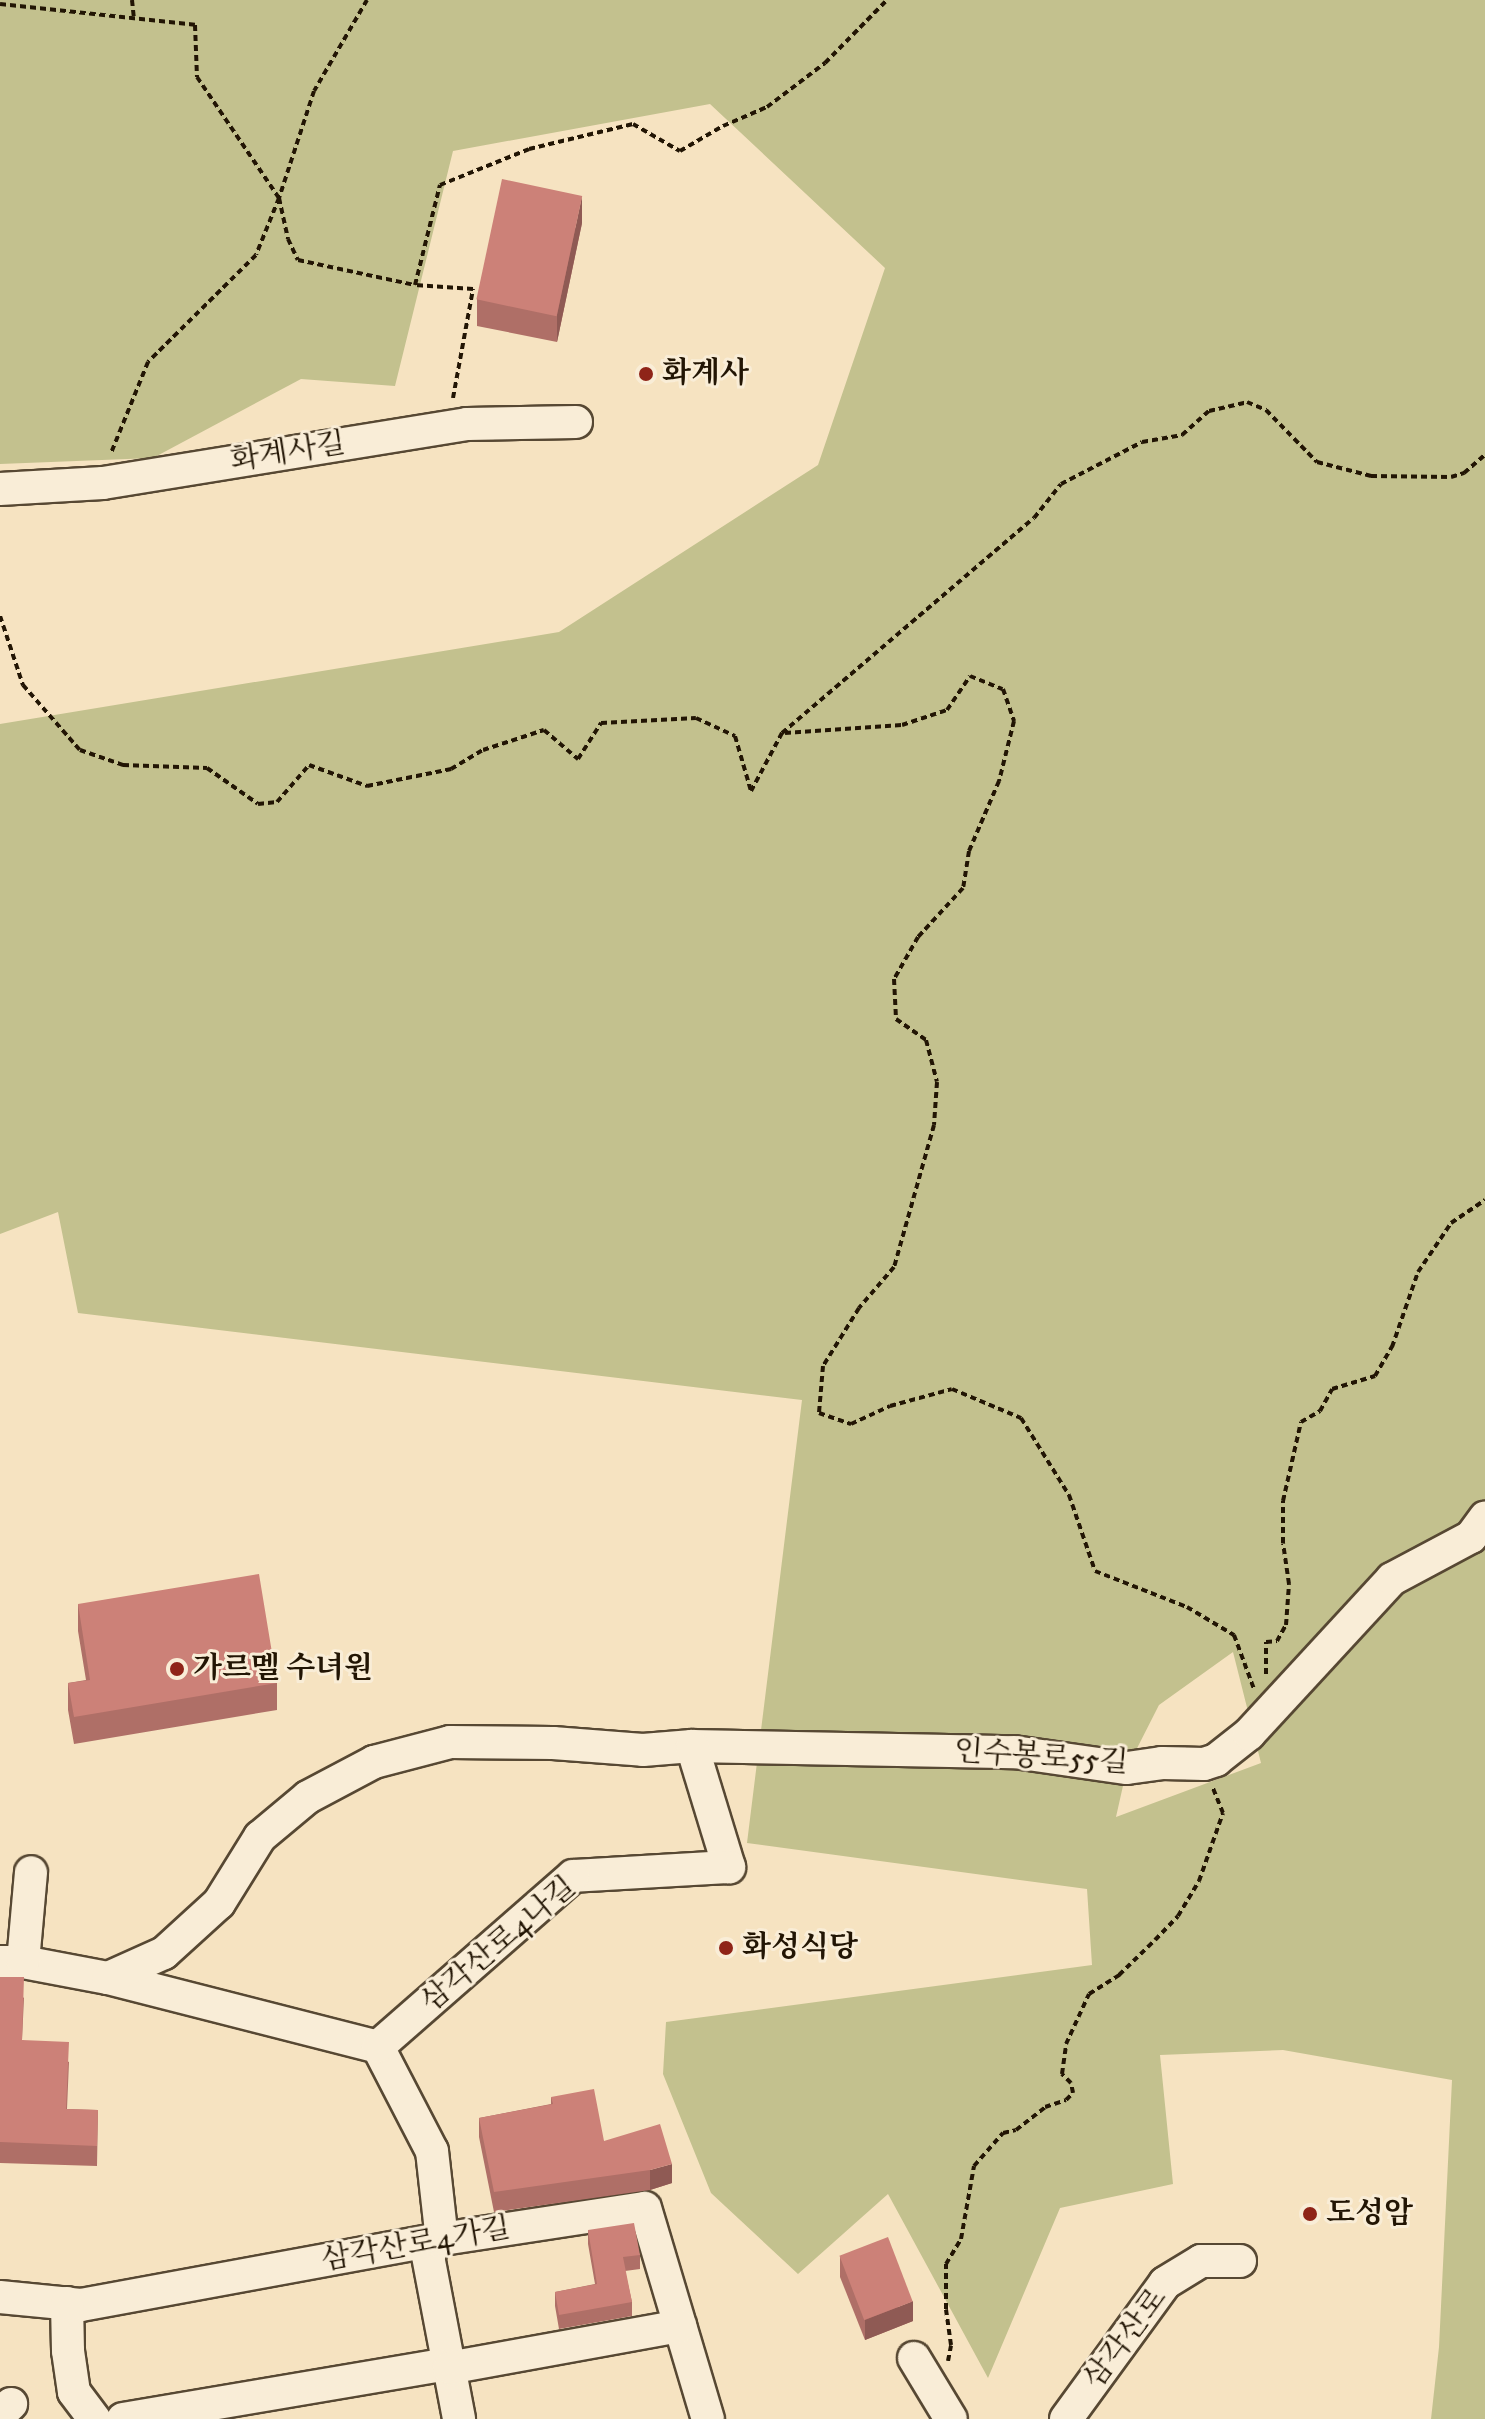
<!DOCTYPE html>
<meta charset="utf-8">
<style>
body{margin:0}
#map{position:relative;width:1485px;height:2419px;overflow:hidden;background:#f6e3c1;font-family:"IM FELL DW Pica","Noto Serif KR",serif}
div>[style]{position:absolute}
.green>*{inset:0;background:#c3c18e}
.path>*{height:4px;margin-top:-2px;transform-origin:0;background:repeating-linear-gradient(90deg,#221504 0 6px,transparent 0 10px)}
.roads{filter:drop-shadow(2px 0 #574833) drop-shadow(-2px 0 #574833) drop-shadow(0 2px #574833) drop-shadow(0 -2px #574833)}
.minor>*{height:32px;margin:-16px;padding:0 16px;transform-origin:16px;border-radius:16px;background:#f9edd7}
.wall>*{inset:0;background:#af6f67}
.shaded-wall>*{inset:0;background:#8f5a54}
.building>*{inset:0;background:#cc8178;transform-origin:0 0}
.dots>*{width:22px;height:22px;translate:-50% -50%;box-sizing:border-box;border:4px solid #f9edd7;border-radius:50%}
span{translate:-50% -50%;white-space:nowrap;text-align:center;line-height:1.15;-webkit-text-stroke:6px #f9edd7;paint-order:stroke}
.poi-label{font-size:30px;color:#221504;font-weight:700}
.left{translate:0 -50%;text-align:left}
.street-label{font-size:30px;color:#221504}
</style>
<div id="map">
<div class="green">
<i style="clip-path:polygon(evenodd,0 0,1485px 0,1485px 2419px,1431px 2419px,1439px 2347px,1452px 2080px,1283px 2050px,1160px 2055px,1173px 2184px,1060px 2208px,988px 2378px,888px 2194px,798px 2274px,711px 2193px,663px 2074px,666px 2022px,1092px 1965px,1087px 1889px,747px 1843px,802px 1400px,78px 1313px,58px 1212px,0 1234px,0 724px,559px 632px,818px 465px,885px 268px,710px 104px,453px 151px,395px 386px,301px 379px,153px 458px,0 464px,0 0,1233px 1652px,1261px 1763px,1116px 1817px,1127px 1768px,1159px 1705px,1233px 1652px)"></i>
</div>
<div class="path">
<i style="left:132px;top:0;width:19px;rotate:84deg"></i>
<i style="left:367px;top:0;width:105px;rotate:120.2deg"></i>
<i style="left:314px;top:91px;width:113px;rotate:108.1deg"></i>
<i style="left:279px;top:198px;width:42px;rotate:77.6deg"></i>
<i style="left:288px;top:239px;width:23px;rotate:65deg"></i>
<i style="left:298px;top:260px;width:120px;rotate:12.1deg"></i>
<i style="left:0;top:4px;width:196px;rotate:6.1deg"></i>
<i style="left:195px;top:25px;width:52px;rotate:87.8deg"></i>
<i style="left:197px;top:77px;width:146px;rotate:55.9deg"></i>
<i style="left:279px;top:198px;width:61px;rotate:112deg"></i>
<i style="left:256px;top:255px;width:152px;rotate:135.3deg"></i>
<i style="left:148px;top:362px;width:98px;rotate:112.1deg"></i>
<i style="left:453px;top:398px;width:111px;rotate:-79.6deg"></i>
<i style="left:473px;top:289px;width:58px;rotate:-176.1deg"></i>
<i style="left:415px;top:285px;width:103px;rotate:-76deg"></i>
<i style="left:440px;top:185px;width:96px;rotate:-22deg"></i>
<i style="left:529px;top:149px;width:107px;rotate:-13.5deg"></i>
<i style="left:633px;top:124px;width:54px;rotate:29.9deg"></i>
<i style="left:680px;top:151px;width:50px;rotate:-30.2deg"></i>
<i style="left:723px;top:126px;width:48px;rotate:-23.4deg"></i>
<i style="left:767px;top:107px;width:73px;rotate:-37.2deg"></i>
<i style="left:825px;top:63px;width:88px;rotate:-45.5deg"></i>
<i style="left:0;top:616px;width:73px;rotate:71.6deg"></i>
<i style="left:23px;top:685px;width:86px;rotate:48.8deg"></i>
<i style="left:80px;top:750px;width:46px;rotate:19.2deg"></i>
<i style="left:123px;top:765px;width:84px;rotate:2deg"></i>
<i style="left:207px;top:768px;width:62px;rotate:35.2deg"></i>
<i style="left:258px;top:804px;width:19px;rotate:-6deg"></i>
<i style="left:277px;top:802px;width:49px;rotate:-49.1deg"></i>
<i style="left:309px;top:765px;width:62px;rotate:19.9deg"></i>
<i style="left:367px;top:786px;width:86px;rotate:-11.4deg"></i>
<i style="left:451px;top:769px;width:37px;rotate:-31deg"></i>
<i style="left:483px;top:750px;width:64px;rotate:-18.2deg"></i>
<i style="left:544px;top:730px;width:45px;rotate:40.5deg"></i>
<i style="left:578px;top:759px;width:43px;rotate:-57.4deg"></i>
<i style="left:601px;top:723px;width:95px;rotate:-3deg"></i>
<i style="left:696px;top:718px;width:43px;rotate:24.8deg"></i>
<i style="left:735px;top:736px;width:57px;rotate:73.8deg"></i>
<i style="left:751px;top:791px;width:66px;rotate:-61.9deg"></i>
<i style="left:782px;top:733px;width:331px;rotate:-40.5deg"></i>
<i style="left:1034px;top:518px;width:43px;rotate:-51.5deg"></i>
<i style="left:1061px;top:484px;width:91px;rotate:-27.4deg"></i>
<i style="left:1142px;top:442px;width:41px;rotate:-9.9deg"></i>
<i style="left:1182px;top:435px;width:36px;rotate:-42deg"></i>
<i style="left:1209px;top:411px;width:39px;rotate:-13deg"></i>
<i style="left:1247px;top:402px;width:21px;rotate:23deg"></i>
<i style="left:1266px;top:410px;width:73px;rotate:45.6deg"></i>
<i style="left:1317px;top:462px;width:56px;rotate:14.5deg"></i>
<i style="left:1371px;top:476px;width:80px;rotate:0.7deg"></i>
<i style="left:1451px;top:477px;width:14px;rotate:-17deg"></i>
<i style="left:1464px;top:473px;width:28px;rotate:-41deg"></i>
<i style="left:785px;top:733px;width:117px;rotate:-3.9deg"></i>
<i style="left:902px;top:725px;width:47px;rotate:-18.4deg"></i>
<i style="left:947px;top:710px;width:41px;rotate:-55.9deg"></i>
<i style="left:970px;top:676px;width:35px;rotate:22deg"></i>
<i style="left:1003px;top:689px;width:34px;rotate:71deg"></i>
<i style="left:1014px;top:721px;width:62px;rotate:104deg"></i>
<i style="left:999px;top:781px;width:76px;rotate:113.2deg"></i>
<i style="left:969px;top:851px;width:37px;rotate:99deg"></i>
<i style="left:963px;top:888px;width:67px;rotate:132.6deg"></i>
<i style="left:918px;top:937px;width:48px;rotate:119.7deg"></i>
<i style="left:894px;top:979px;width:40px;rotate:87.1deg"></i>
<i style="left:896px;top:1019px;width:37px;rotate:35deg"></i>
<i style="left:926px;top:1040px;width:43px;rotate:75.3deg"></i>
<i style="left:937px;top:1082px;width:43px;rotate:94deg"></i>
<i style="left:934px;top:1125px;width:148px;rotate:105.7deg"></i>
<i style="left:894px;top:1267px;width:54px;rotate:130.5deg"></i>
<i style="left:859px;top:1308px;width:68px;rotate:121.8deg"></i>
<i style="left:823px;top:1366px;width:47px;rotate:94.9deg"></i>
<i style="left:819px;top:1413px;width:34px;rotate:19deg"></i>
<i style="left:851px;top:1424px;width:43px;rotate:-24.8deg"></i>
<i style="left:890px;top:1406px;width:64px;rotate:-15.3deg"></i>
<i style="left:952px;top:1389px;width:75px;rotate:22.8deg"></i>
<i style="left:1021px;top:1418px;width:91px;rotate:58.1deg"></i>
<i style="left:1069px;top:1495px;width:80px;rotate:71.1deg"></i>
<i style="left:1095px;top:1571px;width:99px;rotate:21.4deg"></i>
<i style="left:1187px;top:1607px;width:55px;rotate:30.8deg"></i>
<i style="left:1234px;top:1635px;width:58px;rotate:69.7deg"></i>
<i style="left:1266px;top:1674px;width:32px;rotate:-90deg"></i>
<i style="left:1266px;top:1642px;width:11px;rotate:-5deg"></i>
<i style="left:1277px;top:1641px;width:18px;rotate:-61deg"></i>
<i style="left:1286px;top:1625px;width:41px;rotate:-85.8deg"></i>
<i style="left:1289px;top:1584px;width:41px;rotate:-98.3deg"></i>
<i style="left:1283px;top:1543px;width:42px;rotate:-90deg"></i>
<i style="left:1283px;top:1501px;width:81px;rotate:-77.2deg"></i>
<i style="left:1301px;top:1422px;width:22px;rotate:-30deg"></i>
<i style="left:1320px;top:1411px;width:25px;rotate:-61deg"></i>
<i style="left:1332px;top:1389px;width:45px;rotate:-16.8deg"></i>
<i style="left:1375px;top:1376px;width:34px;rotate:-60deg"></i>
<i style="left:1392px;top:1347px;width:79px;rotate:-70.9deg"></i>
<i style="left:1418px;top:1272px;width:59px;rotate:-56deg"></i>
<i style="left:1451px;top:1223px;width:41px;rotate:-34.1deg"></i>
<i style="left:948px;top:2361px;width:16px;rotate:-79deg"></i>
<i style="left:951px;top:2345px;width:36px;rotate:-98deg"></i>
<i style="left:946px;top:2309px;width:45px;rotate:-90deg"></i>
<i style="left:946px;top:2264px;width:29px;rotate:-59deg"></i>
<i style="left:961px;top:2239px;width:74px;rotate:-79.9deg"></i>
<i style="left:974px;top:2166px;width:44px;rotate:-48.7deg"></i>
<i style="left:1003px;top:2133px;width:13px;rotate:-13deg"></i>
<i style="left:1016px;top:2130px;width:37px;rotate:-38deg"></i>
<i style="left:1045px;top:2107px;width:22px;rotate:-18deg"></i>
<i style="left:1066px;top:2100px;width:10px;rotate:-45deg"></i>
<i style="left:1073px;top:2093px;width:10px;rotate:-101deg"></i>
<i style="left:1071px;top:2083px;width:13px;rotate:-135deg"></i>
<i style="left:1062px;top:2074px;width:30px;rotate:-82deg"></i>
<i style="left:1066px;top:2044px;width:55px;rotate:-65.3deg"></i>
<i style="left:1089px;top:1994px;width:36px;rotate:-32deg"></i>
<i style="left:1119px;top:1975px;width:50px;rotate:-44.2deg"></i>
<i style="left:1155px;top:1940px;width:33px;rotate:-46deg"></i>
<i style="left:1178px;top:1916px;width:41px;rotate:-59deg"></i>
<i style="left:1199px;top:1881px;width:72px;rotate:-70.6deg"></i>
<i style="left:1223px;top:1813px;width:27px;rotate:-112deg"></i>
</div>
<div class="roads">
<div class="minor">
<i style="left:0;top:489px;width:103px;rotate:-3.3deg"></i>
<i style="left:103px;top:483px;width:369px;rotate:-9.2deg"></i>
<i style="left:467px;top:424px;width:109px;rotate:-1.1deg"></i>
<i style="left:692px;top:1746px;width:322px;rotate:1.1deg"></i>
<i style="left:1014px;top:1752px;width:114px;rotate:8.1deg"></i>
<i style="left:1127px;top:1768px;width:35px;rotate:-8deg"></i>
<i style="left:1162px;top:1763px;width:42px;rotate:1.4deg"></i>
<i style="left:1204px;top:1764px;width:13px;rotate:-18deg"></i>
<i style="left:1216px;top:1760px;width:42px;rotate:-38.2deg"></i>
<i style="left:1249px;top:1734px;width:211px;rotate:-47.3deg"></i>
<i style="left:1392px;top:1579px;width:89px;rotate:-28deg"></i>
<i style="left:1471px;top:1537px;width:24px;rotate:-54deg"></i>
<i style="left:0;top:1962px;width:23px"></i>
<i style="left:23px;top:1962px;width:86px;rotate:10.7deg"></i>
<i style="left:108px;top:1978px;width:279px;rotate:14.3deg"></i>
<i style="left:378px;top:2047px;width:117px;rotate:62.6deg"></i>
<i style="left:432px;top:2151px;width:81px;rotate:83.6deg"></i>
<i style="left:441px;top:2231px;width:28px;rotate:117deg"></i>
<i style="left:428px;top:2256px;width:166px;rotate:79.2deg"></i>
<i style="left:23px;top:1962px;width:90px;rotate:-84.9deg"></i>
<i style="left:108px;top:1978px;width:61px;rotate:-24.1deg"></i>
<i style="left:164px;top:1953px;width:74px;rotate:-42.3deg"></i>
<i style="left:219px;top:1903px;width:78px;rotate:-58.2deg"></i>
<i style="left:260px;top:1837px;width:62px;rotate:-39.8deg"></i>
<i style="left:308px;top:1797px;width:75px;rotate:-27.9deg"></i>
<i style="left:374px;top:1762px;width:79px;rotate:-14.7deg"></i>
<i style="left:450px;top:1742px;width:103px;rotate:0.6deg"></i>
<i style="left:553px;top:1743px;width:90px;rotate:4.4deg"></i>
<i style="left:643px;top:1750px;width:49px;rotate:-4.7deg"></i>
<i style="left:692px;top:1746px;width:127px;rotate:73deg"></i>
<i style="left:729px;top:1867px;width:156px;rotate:176.7deg"></i>
<i style="left:573px;top:1876px;width:259px;rotate:138.8deg"></i>
<i style="left:0;top:2297px;width:81px;rotate:5.6deg"></i>
<i style="left:81px;top:2305px;width:361px;rotate:-10.4deg"></i>
<i style="left:436px;top:2240px;width:211px;rotate:-8.7deg"></i>
<i style="left:645px;top:2208px;width:220px;rotate:73.4deg"></i>
<i style="left:67px;top:2303px;width:48px;rotate:88.8deg"></i>
<i style="left:68px;top:2351px;width:41px;rotate:81.7deg"></i>
<i style="left:74px;top:2392px;width:34px;rotate:53deg"></i>
<i style="left:914px;top:2358px;width:71px;rotate:58.8deg"></i>
<i style="left:0;top:2414px;width:15px;rotate:-42deg"></i>
<i style="left:123px;top:2419px;width:319px;rotate:-9.6deg"></i>
<i style="left:438px;top:2366px;width:11px;rotate:10deg"></i>
<i style="left:449px;top:2368px;width:235px;rotate:-10.3deg"></i>
<i style="left:1066px;top:2419px;width:168px;rotate:-53.9deg"></i>
<i style="left:1165px;top:2283px;width:42px;rotate:-31.4deg"></i>
<i style="left:1201px;top:2261px;width:39px"></i>
</div>
</div>
<div class="wall">
<i style="clip-path:polygon(582px 223px,557px 342px,477px 326px,477px 299px)"></i>
<i style="clip-path:polygon(78px 1604px,277px 1683px,277px 1710px,74px 1744px,68px 1710px,68px 1683px,86px 1680px,78px 1631px)"></i>
<i style="clip-path:polygon(0 1977px,24px 1998px,22px 2040px,69px 2062px,67px 2109px,98px 2110px,97px 2166px,0 2163px)"></i>
<i style="clip-path:polygon(551px 2097px,604px 2141px,672px 2183px,650px 2190px,494px 2212px,479px 2137px,479px 2118px,551px 2104px)"></i>
<i style="clip-path:polygon(588px 2230px,640px 2255px,640px 2269px,625px 2271px,632px 2302px,632px 2316px,559px 2329px,555px 2306px,555px 2292px,595px 2284px,588px 2244px)"></i>
<i style="clip-path:polygon(840px 2256px,913px 2321px,865px 2340px,840px 2277px)"></i>
</div>
<div class="shaded-wall">
<i style="clip-path:polygon(582px 196px,582px 223px,557px 342px,557px 315px)"></i>
<i style="clip-path:polygon(672px 2164px,672px 2183px,650px 2190px,650px 2170px)"></i>
<i style="clip-path:polygon(913px 2301px,913px 2321px,865px 2340px,865px 2320px)"></i>
</div>
<div class="building">
<i style="left:502px;top:179px;width:82px;height:123px;rotate:12deg"></i>
<i style="clip-path:polygon(259px 1574px,277px 1683px,74px 1717px,68px 1683px,90px 1680px,78px 1604px)"></i>
<i style="clip-path:polygon(0 1977px,24px 1977px,22px 2040px,69px 2042px,66px 2109px,98px 2110px,97px 2146px,0 2142px)"></i>
<i style="clip-path:polygon(594px 2089px,604px 2141px,660px 2124px,672px 2164px,650px 2170px,494px 2192px,479px 2118px,553px 2104px,551px 2097px)"></i>
<i style="clip-path:polygon(634px 2223px,640px 2255px,623px 2257px,632px 2302px,559px 2315px,555px 2292px,597px 2284px,588px 2230px)"></i>
<i style="left:888px;top:2237px;width:69px;height:52px;rotate:69deg"></i>
</div>
<div class="dots">
<i style="left:646px;top:374px;background:#8f2418"></i>
<i style="left:177px;top:1669px;background:#8f2418"></i>
<i style="left:726px;top:1948px;background:#8f2418"></i>
<i style="left:1310px;top:2214px;background:#8f2418"></i>
</div>
<div class="poi-label">
<span class="left" style="left:662px;top:374px">화계사</span>
<span class="left" style="left:193px;top:1669px">가르멜 수녀원</span>
<span class="left" style="left:742px;top:1948px">화성식당</span>
<span class="left" style="left:1326px;top:2214px">도성암</span>
</div>
<div class="street-label">
<span style="left:288px;top:453px;rotate:-9deg">화계사길</span>
<span style="left:1041px;top:1758px;rotate:4deg">인수봉로55길</span>
<span style="left:499px;top:1945px;rotate:-40deg">삼각산로4나길</span>
<span style="left:416px;top:2245px;rotate:-10deg">삼각산로4가길</span>
<span style="left:1126px;top:2339px;rotate:-53deg">삼각산로</span>
</div>
</div>
